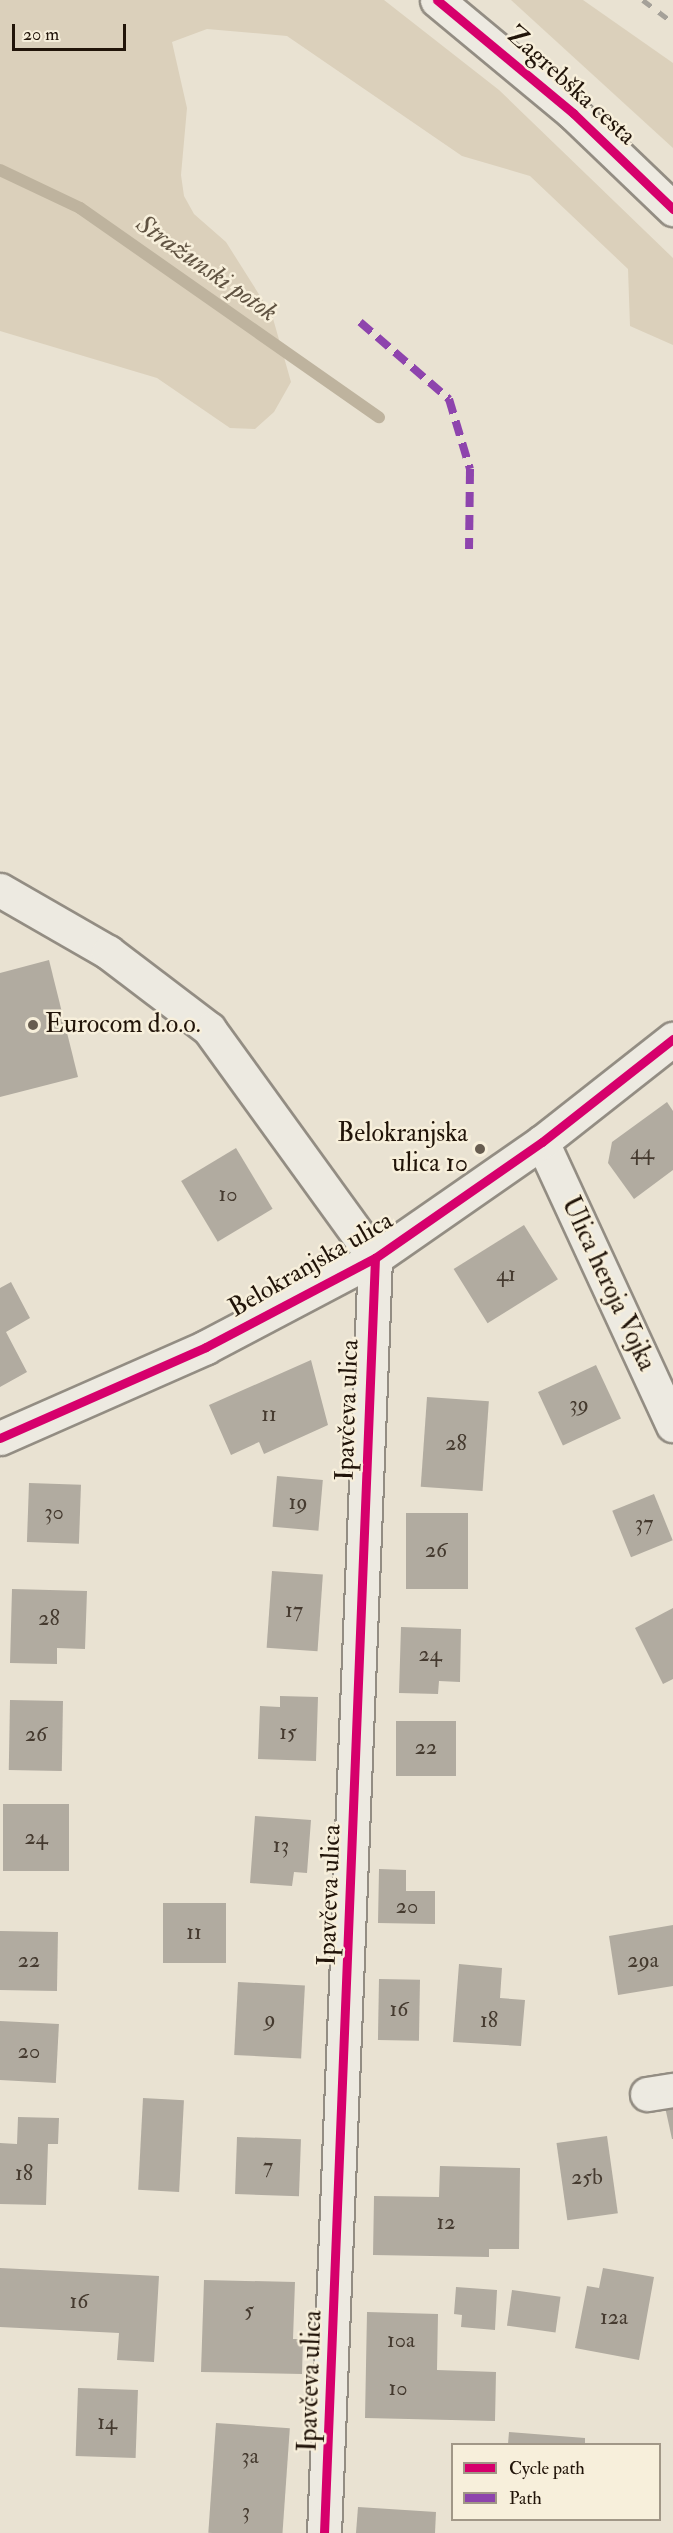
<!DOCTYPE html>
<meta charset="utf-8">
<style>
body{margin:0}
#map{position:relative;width:673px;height:2533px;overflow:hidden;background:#e9e2d2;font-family:"IM FELL Double Pica",serif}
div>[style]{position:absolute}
.green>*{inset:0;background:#dbd0bb}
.stream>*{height:12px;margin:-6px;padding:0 6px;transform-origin:6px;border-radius:6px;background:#beb39e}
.building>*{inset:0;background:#b1aba0;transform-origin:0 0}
.roads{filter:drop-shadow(2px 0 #938d83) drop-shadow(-2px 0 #938d83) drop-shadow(0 2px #938d83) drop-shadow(0 -2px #938d83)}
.minor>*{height:33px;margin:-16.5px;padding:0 16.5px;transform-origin:16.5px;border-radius:16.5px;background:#edeae1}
.rail>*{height:4.5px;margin-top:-2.25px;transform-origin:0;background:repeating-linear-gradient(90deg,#a5a199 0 10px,transparent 0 20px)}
.quiet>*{height:8px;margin-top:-4px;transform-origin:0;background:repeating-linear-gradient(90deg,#8e44ad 0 15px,transparent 0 23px)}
.cycleway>*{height:9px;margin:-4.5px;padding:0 4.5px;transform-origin:4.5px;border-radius:4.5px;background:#d6006c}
.dots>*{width:16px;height:16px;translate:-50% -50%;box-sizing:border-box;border:3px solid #f7efdb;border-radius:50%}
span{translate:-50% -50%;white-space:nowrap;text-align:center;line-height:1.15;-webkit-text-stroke:5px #f7efdb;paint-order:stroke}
.number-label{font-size:22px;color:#453a2f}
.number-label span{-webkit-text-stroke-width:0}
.street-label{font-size:26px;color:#211409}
.poi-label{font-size:26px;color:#211409}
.left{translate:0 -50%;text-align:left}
.right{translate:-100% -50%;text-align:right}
.water-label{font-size:27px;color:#605342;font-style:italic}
.legend{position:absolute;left:451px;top:2443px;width:210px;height:78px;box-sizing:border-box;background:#f7efdb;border:2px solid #a19787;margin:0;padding:8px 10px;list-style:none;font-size:18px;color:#211409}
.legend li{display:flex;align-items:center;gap:12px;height:30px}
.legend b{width:30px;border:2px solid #a19787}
.scale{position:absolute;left:12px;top:24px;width:114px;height:27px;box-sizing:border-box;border:3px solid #211409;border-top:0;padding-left:8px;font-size:18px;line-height:21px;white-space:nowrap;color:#211409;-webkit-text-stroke:4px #f7efdb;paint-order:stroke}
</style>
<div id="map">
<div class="green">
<i style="clip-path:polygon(0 0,384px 0,499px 90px,673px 258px,673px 345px,630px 326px,628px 269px,530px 176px,462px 156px,287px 36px,207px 29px,172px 42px,187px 108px,181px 175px,184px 196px,194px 214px,226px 242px,272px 315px,291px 382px,274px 412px,255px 429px,230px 428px,157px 378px,0 331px)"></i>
<i style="clip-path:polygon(511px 0,583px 0,673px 63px,673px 148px)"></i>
</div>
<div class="stream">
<i style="left:0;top:170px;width:89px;rotate:25.4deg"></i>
<i style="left:80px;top:208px;width:365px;rotate:35deg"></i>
</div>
<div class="building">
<i style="clip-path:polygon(49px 960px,78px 1077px,0 1097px,0 973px)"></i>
<i style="clip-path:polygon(667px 1102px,673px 1111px,673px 1170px,634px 1199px,608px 1163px,612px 1142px)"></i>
<i style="left:236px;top:1148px;width:71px;height:64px;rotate:59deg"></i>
<i style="left:524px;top:1225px;width:64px;height:83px;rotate:58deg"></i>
<i style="clip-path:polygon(11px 1282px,30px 1318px,6px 1332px,27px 1372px,0 1387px,0 1288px)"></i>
<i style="clip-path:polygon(311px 1360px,328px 1425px,264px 1454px,259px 1442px,231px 1455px,209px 1405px)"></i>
<i style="left:596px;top:1365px;width:59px;height:64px;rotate:65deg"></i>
<i style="left:427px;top:1397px;width:62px;height:90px;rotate:4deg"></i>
<i style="left:277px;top:1476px;width:46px;height:51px;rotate:5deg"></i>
<i style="left:29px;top:1483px;width:52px;height:59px;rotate:2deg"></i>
<i style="left:654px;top:1494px;width:50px;height:45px;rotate:68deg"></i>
<i style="left:406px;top:1513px;width:62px;height:76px"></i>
<i style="left:272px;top:1571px;width:51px;height:77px;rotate:4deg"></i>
<i style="clip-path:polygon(12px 1589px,87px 1591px,85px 1649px,57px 1648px,57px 1664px,10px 1663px)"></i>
<i style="clip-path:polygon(673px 1608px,673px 1679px,663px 1684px,635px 1628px)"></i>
<i style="clip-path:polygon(401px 1627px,461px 1629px,460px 1682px,439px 1681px,438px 1694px,399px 1693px)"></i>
<i style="clip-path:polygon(280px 1696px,318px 1697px,316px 1761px,258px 1759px,260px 1706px,280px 1707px)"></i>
<i style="left:10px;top:1700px;width:53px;height:70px;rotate:1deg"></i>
<i style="left:396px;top:1721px;width:60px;height:55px"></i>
<i style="left:69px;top:1804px;width:67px;height:66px;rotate:90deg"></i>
<i style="clip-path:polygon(255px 1816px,311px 1820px,307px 1873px,294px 1872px,292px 1886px,250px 1883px)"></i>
<i style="clip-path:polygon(379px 1869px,406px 1870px,406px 1891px,435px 1891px,435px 1924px,378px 1923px)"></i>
<i style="left:163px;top:1903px;width:63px;height:60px"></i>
<i style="clip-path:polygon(673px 1925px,673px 1986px,618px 1995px,609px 1936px)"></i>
<i style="left:0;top:1931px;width:58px;height:59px;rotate:1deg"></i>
<i style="clip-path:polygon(459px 1964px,502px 1968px,500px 1998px,525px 2000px,521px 2046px,453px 2042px)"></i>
<i style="left:379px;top:1979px;width:41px;height:61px;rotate:1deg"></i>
<i style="left:238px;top:1982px;width:67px;height:73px;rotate:3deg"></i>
<i style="left:0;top:2021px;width:59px;height:59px;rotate:3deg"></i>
<i style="left:143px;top:2098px;width:41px;height:92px;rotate:3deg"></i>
<i style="clip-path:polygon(673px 2105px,673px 2139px,672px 2139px,665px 2107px)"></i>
<i style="clip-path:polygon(18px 2117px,59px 2118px,58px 2144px,48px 2144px,46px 2205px,0 2204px,0 2143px,17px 2144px)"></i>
<i style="left:607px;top:2136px;width:78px;height:51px;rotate:82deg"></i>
<i style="left:237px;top:2137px;width:64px;height:57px;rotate:2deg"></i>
<i style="clip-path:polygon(440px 2166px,520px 2168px,519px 2249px,489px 2249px,489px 2257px,373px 2255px,374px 2196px,439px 2197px)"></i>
<i style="clip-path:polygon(0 2268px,159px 2276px,154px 2362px,117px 2360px,119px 2333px,0 2327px)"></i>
<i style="clip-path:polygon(603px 2268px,654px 2277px,639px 2360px,575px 2348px,587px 2286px,599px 2288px)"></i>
<i style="clip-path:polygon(204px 2280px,295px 2282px,293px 2339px,303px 2339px,302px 2374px,201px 2372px)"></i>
<i style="clip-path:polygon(456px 2287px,497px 2290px,495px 2330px,461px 2327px,462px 2315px,454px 2314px)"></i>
<i style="left:512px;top:2290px;width:49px;height:36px;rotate:8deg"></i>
<i style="clip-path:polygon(367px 2312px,438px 2314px,437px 2370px,496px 2372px,495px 2421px,365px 2418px)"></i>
<i style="left:78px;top:2388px;width:60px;height:68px;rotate:2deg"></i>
<i style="left:216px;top:2423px;width:74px;height:110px;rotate:4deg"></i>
<i style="clip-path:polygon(509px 2432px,585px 2438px,585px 2444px,508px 2444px)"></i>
<i style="clip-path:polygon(358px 2507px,436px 2512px,435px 2533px,356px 2533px)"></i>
</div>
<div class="roads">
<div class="minor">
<i style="left:437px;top:0;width:177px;rotate:39.7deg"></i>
<i style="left:573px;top:113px;width:139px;rotate:43.8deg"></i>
<i style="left:0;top:890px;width:125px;rotate:29.9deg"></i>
<i style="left:108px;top:952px;width:127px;rotate:37.3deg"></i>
<i style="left:209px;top:1029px;width:283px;rotate:54.1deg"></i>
<i style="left:375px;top:1258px;width:1276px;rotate:92.29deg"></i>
<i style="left:542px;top:1142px;width:312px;rotate:65.2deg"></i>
<i style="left:0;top:1438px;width:225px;rotate:-23.8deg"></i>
<i style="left:206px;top:1347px;width:191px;rotate:-27.8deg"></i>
<i style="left:375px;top:1258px;width:203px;rotate:-34.8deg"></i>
<i style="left:542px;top:1142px;width:167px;rotate:-38.2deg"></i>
<i style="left:647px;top:2094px;width:26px;rotate:-9deg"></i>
</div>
</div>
<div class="rail">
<i style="left:643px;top:0;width:38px;rotate:37deg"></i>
</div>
<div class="quiet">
<i style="left:360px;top:322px;width:118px;rotate:40.9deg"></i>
<i style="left:449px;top:399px;width:73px;rotate:73.3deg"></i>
<i style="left:470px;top:469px;width:80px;rotate:90.7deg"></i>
</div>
<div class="cycleway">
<i style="left:437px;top:0;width:177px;rotate:39.7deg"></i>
<i style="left:573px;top:113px;width:139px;rotate:43.8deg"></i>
<i style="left:0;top:1438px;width:225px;rotate:-23.8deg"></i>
<i style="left:206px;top:1347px;width:191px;rotate:-27.8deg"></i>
<i style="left:375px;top:1258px;width:203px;rotate:-34.8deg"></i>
<i style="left:542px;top:1142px;width:167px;rotate:-38.2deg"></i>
<i style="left:324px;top:2533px;width:1276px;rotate:-87.71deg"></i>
</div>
<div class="dots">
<i style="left:33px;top:1025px;background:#675c4f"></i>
<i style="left:480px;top:1149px;background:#675c4f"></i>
</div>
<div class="number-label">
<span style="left:642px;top:1153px">44</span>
<span style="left:228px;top:1195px">10</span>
<span style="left:506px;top:1275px">41</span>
<span style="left:579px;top:1405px">39</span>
<span style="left:269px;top:1415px">11</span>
<span style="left:456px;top:1444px">28</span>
<span style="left:298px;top:1503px">19</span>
<span style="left:54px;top:1513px">30</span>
<span style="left:644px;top:1524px">37</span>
<span style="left:436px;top:1551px">26</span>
<span style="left:294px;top:1611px">17</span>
<span style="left:49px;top:1619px">28</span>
<span style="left:430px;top:1655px">24</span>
<span style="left:288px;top:1733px">15</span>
<span style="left:36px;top:1735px">26</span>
<span style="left:426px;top:1748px">22</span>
<span style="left:36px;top:1838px">24</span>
<span style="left:281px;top:1846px">13</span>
<span style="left:407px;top:1907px">20</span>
<span style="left:194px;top:1933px">11</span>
<span style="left:29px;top:1961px">22</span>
<span style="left:643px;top:1961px">29a</span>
<span style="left:399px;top:2010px">16</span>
<span style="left:270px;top:2020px">9</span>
<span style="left:489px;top:2021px">18</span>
<span style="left:29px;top:2052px">20</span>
<span style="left:268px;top:2167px">7</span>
<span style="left:24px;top:2174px">18</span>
<span style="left:587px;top:2178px">25b</span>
<span style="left:446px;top:2223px">12</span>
<span style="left:79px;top:2302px">16</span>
<span style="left:249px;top:2311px">5</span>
<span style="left:614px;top:2318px">12a</span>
<span style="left:401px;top:2341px">10a</span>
<span style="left:398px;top:2389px">10</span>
<span style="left:107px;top:2423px">14</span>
<span style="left:250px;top:2457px">3a</span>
<span style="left:246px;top:2512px">3</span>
</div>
<div class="street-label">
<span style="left:571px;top:86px;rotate:42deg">Zagrebška cesta</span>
<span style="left:311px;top:1265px;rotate:-30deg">Belokranjska ulica</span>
<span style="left:608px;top:1284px;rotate:65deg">Ulica heroja Vojka</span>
<span style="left:348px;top:1410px;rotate:-88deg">Ipavčeva ulica</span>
<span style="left:330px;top:1895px;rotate:-88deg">Ipavčeva ulica</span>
<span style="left:311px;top:2381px;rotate:-88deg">Ipavčeva ulica</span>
</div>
<div class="poi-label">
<span class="left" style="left:45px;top:1025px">Eurocom d.o.o.</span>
<span class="right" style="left:468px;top:1149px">Belokranjska<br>ulica 10</span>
</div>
<div class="water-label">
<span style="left:207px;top:268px;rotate:35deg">Stražunski potok</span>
</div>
<ul class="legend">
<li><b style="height:8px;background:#d6006c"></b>Cycle path</li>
<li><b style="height:8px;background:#8e44ad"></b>Path</li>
</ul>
<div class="scale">20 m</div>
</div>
